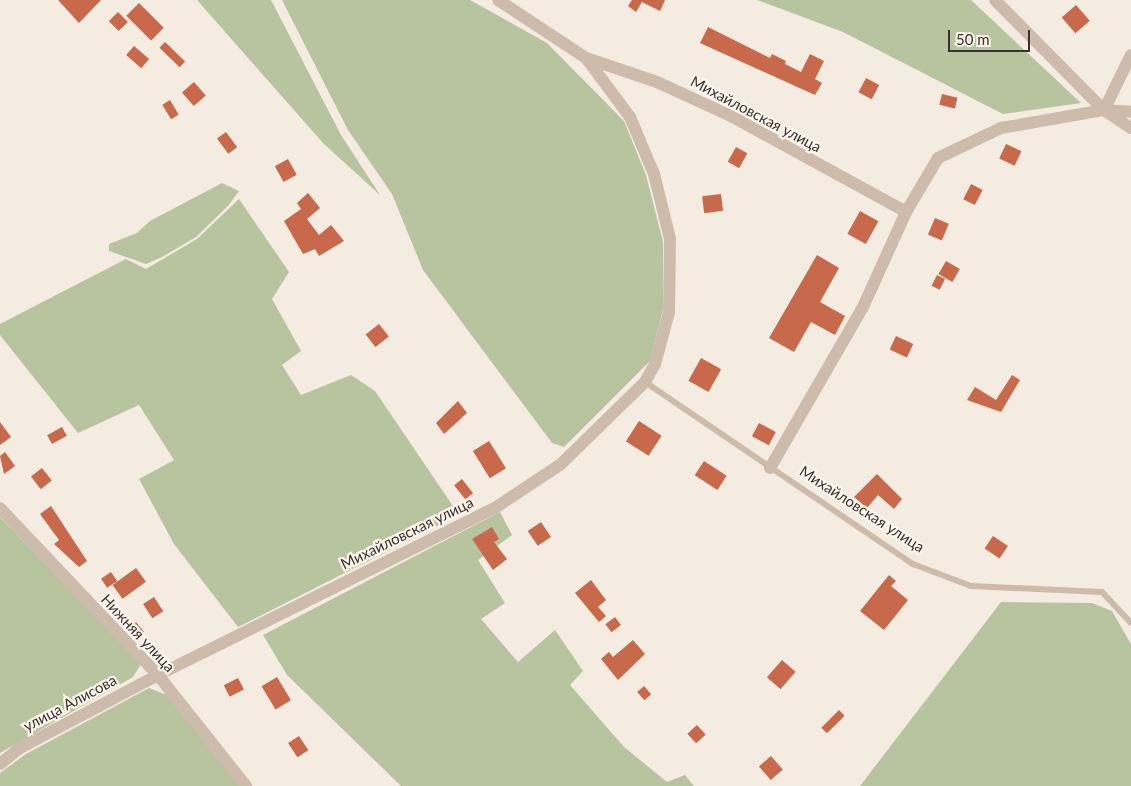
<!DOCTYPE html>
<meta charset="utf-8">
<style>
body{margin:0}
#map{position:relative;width:1131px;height:786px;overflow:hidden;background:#f4ebe1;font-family:Lato,sans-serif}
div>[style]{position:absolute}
.green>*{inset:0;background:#b8c4a0}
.building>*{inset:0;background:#c8694b;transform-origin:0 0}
.lane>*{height:6px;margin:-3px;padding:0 3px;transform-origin:3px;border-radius:3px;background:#cdbbac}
.street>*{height:12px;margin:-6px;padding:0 6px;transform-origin:6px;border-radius:6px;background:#cdbbac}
span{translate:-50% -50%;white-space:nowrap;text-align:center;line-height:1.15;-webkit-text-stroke:4.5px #fbf5ee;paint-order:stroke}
.street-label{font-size:15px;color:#3b302b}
.scale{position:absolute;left:948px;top:30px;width:82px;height:22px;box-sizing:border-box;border:2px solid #3b302b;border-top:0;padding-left:6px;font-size:15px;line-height:18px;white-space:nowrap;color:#3b302b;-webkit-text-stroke:4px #fbf5ee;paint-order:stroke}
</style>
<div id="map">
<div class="green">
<i style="clip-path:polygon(197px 0,271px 0,341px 135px,380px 195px,324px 144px)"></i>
<i style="clip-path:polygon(282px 0,470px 0,547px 43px,624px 121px,646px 175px,663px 242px,663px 310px,650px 361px,564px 447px,552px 443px,423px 270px,392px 194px,348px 130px)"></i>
<i style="clip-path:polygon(757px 0,971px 0,1081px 103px,1003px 114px,843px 32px)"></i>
<i style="clip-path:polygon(222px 183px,239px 191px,228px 206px,196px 237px,162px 257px,146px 264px,109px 251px,109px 244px,137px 233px,150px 221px)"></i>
<i style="clip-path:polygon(239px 199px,289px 272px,272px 299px,301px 351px,282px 365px,301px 395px,351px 375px,375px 391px,459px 515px,238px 627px,174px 544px,139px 479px,174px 460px,139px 405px,78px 433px,0 335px,0 324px,126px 259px,146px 269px,197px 239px)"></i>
<i style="clip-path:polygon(500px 512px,512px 535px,478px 560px,505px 603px,481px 619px,518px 662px,555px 630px,583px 671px,570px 685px,624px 747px,667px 782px,685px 775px,694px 786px,401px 786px,287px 675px,263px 635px)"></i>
<i style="clip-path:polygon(0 517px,141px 664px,133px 677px,0 753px)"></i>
<i style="clip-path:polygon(1001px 602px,1092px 603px,1112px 611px,1131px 644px,1131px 786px,860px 786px)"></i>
<i style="clip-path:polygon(149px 688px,167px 695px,240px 786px,0 786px,0 773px,26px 754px)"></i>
</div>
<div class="building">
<i style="clip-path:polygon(58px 0,101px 0,79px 23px)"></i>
<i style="clip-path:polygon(632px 0,665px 0,660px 11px,642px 2px,636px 12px,628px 6px)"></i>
<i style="left:139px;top:3px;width:35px;height:18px;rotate:45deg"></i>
<i style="left:1076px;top:5px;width:21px;height:19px;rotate:49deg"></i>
<i style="left:118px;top:12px;width:14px;height:13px;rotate:45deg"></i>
<i style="clip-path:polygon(708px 27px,770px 58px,772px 54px,786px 61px,785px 64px,801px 72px,810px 54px,824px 61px,815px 79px,822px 83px,815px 95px,700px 43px)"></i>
<i style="left:165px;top:42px;width:28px;height:8px;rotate:44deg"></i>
<i style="left:134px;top:46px;width:20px;height:12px;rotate:41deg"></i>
<i style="left:866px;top:78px;width:15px;height:16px;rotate:28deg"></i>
<i style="left:194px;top:82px;width:18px;height:16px;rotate:49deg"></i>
<i style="left:942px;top:94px;width:16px;height:11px;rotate:14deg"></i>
<i style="left:170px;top:100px;width:17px;height:9px;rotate:59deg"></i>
<i style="left:226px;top:132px;width:19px;height:11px;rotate:54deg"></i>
<i style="left:1006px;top:144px;width:17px;height:16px;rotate:25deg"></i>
<i style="left:736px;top:147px;width:13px;height:17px;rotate:29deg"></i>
<i style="left:288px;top:159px;width:18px;height:15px;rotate:61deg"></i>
<i style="left:971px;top:184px;width:13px;height:17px;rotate:27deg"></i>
<i style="clip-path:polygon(308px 193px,320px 208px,307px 219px,319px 235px,331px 225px,344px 241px,319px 256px,315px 249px,303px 254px,284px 221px,301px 209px,297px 203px)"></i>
<i style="left:721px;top:194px;width:17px;height:19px;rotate:83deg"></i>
<i style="left:860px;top:211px;width:21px;height:26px;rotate:29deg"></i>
<i style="left:935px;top:218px;width:15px;height:18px;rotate:23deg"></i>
<i style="clip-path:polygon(817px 255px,839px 268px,820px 302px,845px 316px,835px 335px,811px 322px,794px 352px,769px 338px)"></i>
<i style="left:946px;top:261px;width:16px;height:15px;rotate:30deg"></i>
<i style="left:937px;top:275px;width:9px;height:12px;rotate:27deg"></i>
<i style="left:379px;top:324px;width:16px;height:17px;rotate:52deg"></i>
<i style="left:896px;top:336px;width:19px;height:15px;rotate:25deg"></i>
<i style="left:701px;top:358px;width:23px;height:26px;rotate:29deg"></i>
<i style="clip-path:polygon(1012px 375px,1020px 380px,1001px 412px,967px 400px,975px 387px,996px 400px)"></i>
<i style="clip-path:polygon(458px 401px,467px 413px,444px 434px,436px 423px)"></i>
<i style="left:639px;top:421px;width:27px;height:24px;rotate:33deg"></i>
<i style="clip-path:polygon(0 422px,11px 437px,0 445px)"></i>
<i style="left:759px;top:423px;width:19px;height:15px;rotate:28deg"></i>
<i style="left:62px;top:427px;width:10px;height:17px;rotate:61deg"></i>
<i style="left:489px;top:441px;width:32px;height:19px;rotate:58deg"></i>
<i style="clip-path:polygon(5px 452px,15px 466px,4px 474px,0 456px)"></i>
<i style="left:704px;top:461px;width:27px;height:17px;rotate:33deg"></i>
<i style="left:42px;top:468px;width:16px;height:14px;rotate:52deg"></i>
<i style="clip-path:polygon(877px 474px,902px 499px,894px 509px,878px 495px,867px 508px,854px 497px)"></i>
<i style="left:462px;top:479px;width:18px;height:10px;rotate:52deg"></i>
<i style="clip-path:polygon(51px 506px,87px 561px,79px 567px,54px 544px,59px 540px,40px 514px)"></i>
<i style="left:541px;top:522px;width:18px;height:16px;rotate:56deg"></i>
<i style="clip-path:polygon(492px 527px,499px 539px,494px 542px,507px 559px,493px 570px,472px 539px)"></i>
<i style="left:993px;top:536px;width:18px;height:15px;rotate:34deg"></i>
<i style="left:136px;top:568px;width:17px;height:29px;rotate:54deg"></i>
<i style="left:111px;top:572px;width:11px;height:12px;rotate:56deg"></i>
<i style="clip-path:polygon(889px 575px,896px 581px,891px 586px,908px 600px,884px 630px,860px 611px)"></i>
<i style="clip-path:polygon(591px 580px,606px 600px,598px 607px,606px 616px,599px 622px,575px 593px)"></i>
<i style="left:154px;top:597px;width:17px;height:13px;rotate:57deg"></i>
<i style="left:615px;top:617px;width:10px;height:12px;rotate:53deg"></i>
<i style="left:136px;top:622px;width:13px;height:11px;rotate:51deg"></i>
<i style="clip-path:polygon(633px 640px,645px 654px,618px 680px,601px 659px,609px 652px,613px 657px)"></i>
<i style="left:782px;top:660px;width:18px;height:23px;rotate:41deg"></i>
<i style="left:277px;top:677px;width:27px;height:18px;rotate:59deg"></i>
<i style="left:238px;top:678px;width:13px;height:16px;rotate:63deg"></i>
<i style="left:644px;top:686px;width:11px;height:9px;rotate:49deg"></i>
<i style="left:839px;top:710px;width:8px;height:25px;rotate:45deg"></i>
<i style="left:697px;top:725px;width:13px;height:13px;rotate:48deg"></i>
<i style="left:299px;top:736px;width:17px;height:13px;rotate:57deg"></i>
<i style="left:771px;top:756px;width:18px;height:16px;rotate:49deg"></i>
</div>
<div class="lane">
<i style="left:645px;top:382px;width:324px;rotate:34.2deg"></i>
<i style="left:913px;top:564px;width:62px;rotate:20.8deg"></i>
<i style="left:971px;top:586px;width:131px;rotate:2.6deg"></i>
<i style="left:1102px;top:592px;width:42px;rotate:46.9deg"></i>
</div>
<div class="street">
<i style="left:995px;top:0;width:155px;rotate:45.3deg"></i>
<i style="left:1104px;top:110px;width:32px;rotate:34deg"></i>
<i style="left:586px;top:58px;width:75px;rotate:18.7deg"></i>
<i style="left:657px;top:82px;width:81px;rotate:24.7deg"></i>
<i style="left:731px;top:116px;width:200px;rotate:28.7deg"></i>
<i style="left:1104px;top:110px;width:61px;rotate:-63.9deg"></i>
<i style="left:770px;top:468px;width:186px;rotate:-60deg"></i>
<i style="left:863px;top:307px;width:104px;rotate:-65.6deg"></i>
<i style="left:906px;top:212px;width:63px;rotate:-59.3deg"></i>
<i style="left:938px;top:158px;width:70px;rotate:-25.5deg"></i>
<i style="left:1001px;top:128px;width:105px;rotate:-9.9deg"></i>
<i style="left:1104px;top:110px;width:27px;rotate:4deg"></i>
<i style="left:0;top:508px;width:230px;rotate:46.6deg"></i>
<i style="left:158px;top:675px;width:142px;rotate:51.6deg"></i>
<i style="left:0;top:764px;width:26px;rotate:-39deg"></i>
<i style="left:20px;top:748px;width:156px;rotate:-27.9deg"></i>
<i style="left:158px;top:675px;width:376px;rotate:-26.4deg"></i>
<i style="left:495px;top:508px;width:79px;rotate:-33.7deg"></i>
<i style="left:561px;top:464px;width:117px;rotate:-44.3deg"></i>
<i style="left:645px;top:382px;width:21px;rotate:-61deg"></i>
<i style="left:655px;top:364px;width:54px;rotate:-74.9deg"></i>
<i style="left:669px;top:312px;width:73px;rotate:-89.2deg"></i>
<i style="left:670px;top:239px;width:67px;rotate:-103.8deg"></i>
<i style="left:654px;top:174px;width:62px;rotate:-112.8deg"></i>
<i style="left:630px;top:117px;width:74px;rotate:-126.7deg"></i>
<i style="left:586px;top:58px;width:105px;rotate:-146.6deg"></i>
</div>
<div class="street-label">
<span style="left:756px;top:114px;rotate:28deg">Михайловская улица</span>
<span style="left:862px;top:509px;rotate:33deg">Михайловская улица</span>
<span style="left:407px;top:533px;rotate:-26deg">Михайловская улица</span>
<span style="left:138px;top:633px;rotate:47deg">Нижняя улица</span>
<span style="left:70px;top:703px;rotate:-28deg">улица Алисова</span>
</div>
<div class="scale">50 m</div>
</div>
